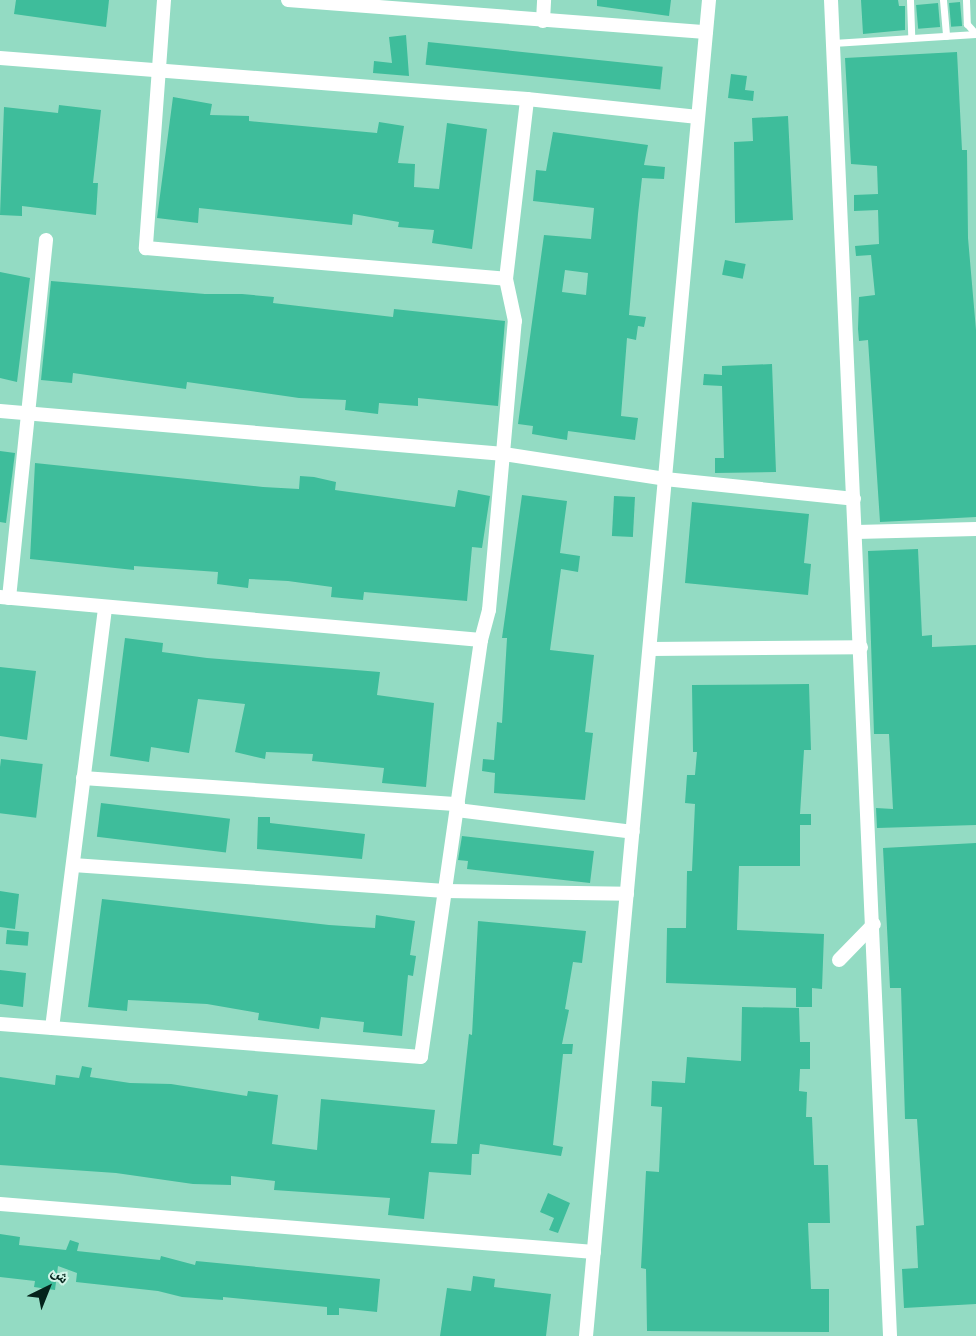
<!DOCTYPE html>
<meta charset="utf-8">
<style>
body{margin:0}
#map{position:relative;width:976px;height:1336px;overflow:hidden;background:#93dbc3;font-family:Figtree,"Noto Naskh Arabic",sans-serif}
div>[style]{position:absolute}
.building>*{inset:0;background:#3ebd9b;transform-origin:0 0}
.service>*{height:7px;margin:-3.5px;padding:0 3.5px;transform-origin:3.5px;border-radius:3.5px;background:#fff}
.minor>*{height:14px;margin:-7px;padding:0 7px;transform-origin:7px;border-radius:7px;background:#fff}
span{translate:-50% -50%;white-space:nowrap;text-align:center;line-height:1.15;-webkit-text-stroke:6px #d1f4e7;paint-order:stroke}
.north{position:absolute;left:18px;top:1258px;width:60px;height:60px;-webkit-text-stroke:4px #d1f4e7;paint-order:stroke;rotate:43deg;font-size:16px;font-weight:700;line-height:24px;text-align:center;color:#04231b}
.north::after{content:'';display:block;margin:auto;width:21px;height:27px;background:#04231b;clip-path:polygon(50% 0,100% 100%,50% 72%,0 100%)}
</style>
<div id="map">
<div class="building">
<i style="clip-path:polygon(16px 0,109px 0,106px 27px,14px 14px)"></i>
<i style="clip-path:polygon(597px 0,671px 0,669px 16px,597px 6px)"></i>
<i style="clip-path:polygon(861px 0,898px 0,899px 6px,905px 6px,905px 30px,863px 34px)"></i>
<i style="left:960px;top:2px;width:24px;height:11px;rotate:85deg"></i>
<i style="left:938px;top:3px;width:24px;height:22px;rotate:85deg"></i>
<i style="clip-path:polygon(406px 35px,409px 76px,373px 73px,374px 61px,392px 63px,389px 37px)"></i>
<i style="left:428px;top:42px;width:236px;height:23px;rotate:6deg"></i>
<i style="clip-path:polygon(957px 52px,962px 150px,967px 150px,968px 238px,976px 330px,976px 517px,880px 522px,868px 340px,859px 341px,858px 329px,859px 297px,875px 295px,871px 255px,856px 256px,855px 246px,879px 244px,878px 210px,854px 211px,854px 195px,878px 194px,877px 166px,851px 164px,845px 58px)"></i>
<i style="clip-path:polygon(731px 74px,747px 76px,745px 90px,754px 91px,753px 101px,728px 98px)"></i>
<i style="clip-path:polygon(173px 97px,212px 104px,210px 115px,249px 116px,249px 121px,377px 133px,379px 122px,404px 126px,398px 163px,415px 164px,414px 187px,439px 189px,447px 123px,487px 129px,472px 249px,432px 243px,434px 230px,398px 227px,399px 222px,353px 214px,352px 225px,199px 208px,198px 223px,157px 218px)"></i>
<i style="clip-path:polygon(59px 105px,101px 110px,93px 183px,98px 183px,96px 215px,22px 206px,22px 216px,0 215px,4px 107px,58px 113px)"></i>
<i style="clip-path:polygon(788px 116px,793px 220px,735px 223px,734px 142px,753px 141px,752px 118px)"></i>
<i style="clip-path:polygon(evenodd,553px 132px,648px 145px,644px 165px,665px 167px,664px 179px,642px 178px,638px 214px,629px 315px,646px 317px,644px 327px,638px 326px,636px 340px,627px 338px,621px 416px,638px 418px,635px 440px,568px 431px,567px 440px,555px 438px,532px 434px,533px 426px,518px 424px,544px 235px,591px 239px,594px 208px,533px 201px,536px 170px,546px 171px,553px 132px,565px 270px,588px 273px,586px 295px,562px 292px,565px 270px)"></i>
<i style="left:725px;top:260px;width:21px;height:15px;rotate:11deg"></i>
<i style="clip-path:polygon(0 272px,30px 278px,17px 382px,0 378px)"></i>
<i style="clip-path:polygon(51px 281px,205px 294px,242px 294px,274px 297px,273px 303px,393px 317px,394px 309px,505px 321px,498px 406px,418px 398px,418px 406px,379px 403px,378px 414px,345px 410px,346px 400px,299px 398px,187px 382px,186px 389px,73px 373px,72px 383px,41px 380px)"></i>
<i style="clip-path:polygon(772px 364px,776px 472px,715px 473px,715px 458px,724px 458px,722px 386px,703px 385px,704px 374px,722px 375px,722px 366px)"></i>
<i style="clip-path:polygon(0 451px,15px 453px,6px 523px,0 522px)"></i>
<i style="clip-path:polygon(35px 463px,263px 487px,299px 489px,300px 476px,314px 477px,336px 482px,335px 490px,455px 507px,458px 490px,490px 496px,482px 548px,472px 547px,467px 601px,364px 592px,363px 600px,331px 597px,332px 587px,288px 581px,249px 579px,248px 588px,217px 584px,218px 572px,134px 566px,134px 570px,30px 559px)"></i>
<i style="clip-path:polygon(522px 495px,567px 501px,560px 553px,580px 556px,578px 572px,561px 569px,550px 650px,594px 655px,585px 732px,593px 733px,585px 800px,494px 793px,495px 773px,482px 771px,483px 759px,494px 760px,497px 722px,502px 723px,507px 638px,502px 638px)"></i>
<i style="left:614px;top:496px;width:21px;height:40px;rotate:3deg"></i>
<i style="clip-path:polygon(692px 502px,809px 514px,804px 563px,811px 564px,808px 595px,685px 583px)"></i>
<i style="clip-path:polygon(918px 549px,922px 636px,932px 635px,932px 647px,976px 645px,976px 825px,877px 828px,876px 808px,893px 809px,889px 734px,874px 734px,868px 551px)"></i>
<i style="clip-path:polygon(125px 638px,163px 643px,162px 652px,207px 658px,380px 672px,377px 695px,434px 703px,426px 787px,382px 783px,384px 768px,312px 761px,313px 754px,266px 752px,265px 759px,235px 752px,245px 704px,198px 699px,189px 753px,151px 747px,149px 762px,110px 756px)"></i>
<i style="clip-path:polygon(0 667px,36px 671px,27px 740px,0 736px)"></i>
<i style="clip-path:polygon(809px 684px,811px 750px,804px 750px,800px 814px,811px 814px,811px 825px,800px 825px,800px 866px,739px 866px,737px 930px,824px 934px,822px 989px,812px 988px,812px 1007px,796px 1007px,796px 988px,666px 983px,667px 928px,686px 928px,687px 871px,692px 871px,695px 804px,685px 803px,687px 775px,695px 775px,697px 752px,693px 752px,692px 685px)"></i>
<i style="left:1px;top:759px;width:42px;height:54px;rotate:7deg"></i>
<i style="left:101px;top:803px;width:130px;height:34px;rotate:7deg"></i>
<i style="clip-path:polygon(258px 817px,270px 817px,270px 823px,365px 834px,362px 859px,257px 849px)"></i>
<i style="clip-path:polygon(462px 836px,594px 851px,590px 883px,467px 869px,468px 861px,458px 860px)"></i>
<i style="clip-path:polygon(976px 843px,976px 1304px,904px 1308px,902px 1269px,918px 1268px,916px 1226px,924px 1225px,917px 1119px,905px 1119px,901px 988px,890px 988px,883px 848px)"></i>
<i style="clip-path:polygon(0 891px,19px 894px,15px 929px,0 927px)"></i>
<i style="clip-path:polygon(102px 899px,329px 925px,375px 928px,376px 915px,415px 921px,410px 955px,416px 956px,413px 976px,408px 975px,402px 1036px,363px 1032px,364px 1022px,321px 1017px,319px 1029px,258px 1020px,259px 1013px,207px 1004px,128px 1000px,127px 1011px,88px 1007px)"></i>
<i style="clip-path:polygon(478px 921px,586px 931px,582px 963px,573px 962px,565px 1009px,569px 1010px,562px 1044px,573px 1044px,572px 1054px,563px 1054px,553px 1145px,563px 1147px,561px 1156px,480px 1144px,479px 1154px,472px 1154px,471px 1175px,429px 1172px,424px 1219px,388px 1215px,390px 1198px,274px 1190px,275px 1181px,231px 1176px,231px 1185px,193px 1184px,116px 1173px,0 1165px,0 1077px,55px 1085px,56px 1075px,79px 1078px,82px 1066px,92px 1068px,90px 1077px,130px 1083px,171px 1084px,247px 1096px,248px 1091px,278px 1095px,272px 1144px,317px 1150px,321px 1099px,435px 1110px,431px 1143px,457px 1144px,469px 1034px,472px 1035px)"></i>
<i style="left:7px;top:930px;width:22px;height:14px;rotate:5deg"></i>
<i style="clip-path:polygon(0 970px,26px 973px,23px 1007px,0 1004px)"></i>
<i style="clip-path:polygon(742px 1007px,799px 1008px,800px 1042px,810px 1042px,810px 1069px,800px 1069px,799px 1091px,807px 1092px,806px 1117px,812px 1117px,814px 1165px,828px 1165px,830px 1223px,808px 1223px,811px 1289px,829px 1289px,829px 1332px,647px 1331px,646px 1269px,641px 1268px,646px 1171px,659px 1172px,662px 1107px,651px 1106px,652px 1081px,685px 1083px,687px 1057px,741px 1061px)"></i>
<i style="clip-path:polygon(548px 1193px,570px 1203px,558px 1233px,549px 1230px,554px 1218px,540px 1212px)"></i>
<i style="clip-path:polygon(0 1234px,20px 1237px,19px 1245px,66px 1250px,70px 1240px,79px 1243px,77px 1251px,160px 1260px,161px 1256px,195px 1265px,196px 1261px,380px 1279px,377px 1312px,339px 1308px,339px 1315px,327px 1315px,327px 1307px,223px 1297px,223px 1300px,182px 1297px,158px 1291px,76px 1282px,77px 1273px,58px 1266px,55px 1290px,34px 1287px,35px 1281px,0 1277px)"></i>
<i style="clip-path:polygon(473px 1276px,495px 1279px,494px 1287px,551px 1294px,546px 1336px,440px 1336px,447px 1288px,471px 1291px)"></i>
</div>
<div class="service">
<i style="left:910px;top:0;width:38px;rotate:88deg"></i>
<i style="left:943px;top:0;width:36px;rotate:85deg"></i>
<i style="left:966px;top:0;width:24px;rotate:88deg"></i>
<i style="left:967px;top:24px;width:13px;rotate:48deg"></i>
<i style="left:833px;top:43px;width:143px;rotate:-3.6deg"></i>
</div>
<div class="minor">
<i style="left:164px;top:0;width:249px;rotate:94.2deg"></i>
<i style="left:146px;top:248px;width:361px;rotate:4.9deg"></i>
<i style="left:506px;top:279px;width:181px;rotate:-83.3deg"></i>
<i style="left:288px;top:0;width:419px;rotate:4.4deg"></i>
<i style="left:831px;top:0;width:1337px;rotate:87.47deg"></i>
<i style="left:543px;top:21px;width:21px;rotate:-87deg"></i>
<i style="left:0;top:58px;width:529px;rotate:4.45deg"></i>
<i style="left:527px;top:99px;width:172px;rotate:6deg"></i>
<i style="left:0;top:411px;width:506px;rotate:4.88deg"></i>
<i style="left:504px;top:454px;width:163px;rotate:8.8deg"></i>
<i style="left:665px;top:479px;width:190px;rotate:6deg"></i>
<i style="left:856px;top:532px;width:120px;rotate:-1.4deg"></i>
<i style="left:0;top:597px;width:483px;rotate:5.1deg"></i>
<i style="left:481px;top:640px;width:421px;rotate:98.2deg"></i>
<i style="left:421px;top:1057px;width:422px;rotate:-175.5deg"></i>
<i style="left:9px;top:598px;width:360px;rotate:-84.1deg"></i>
<i style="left:481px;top:640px;width:31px;rotate:-75deg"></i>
<i style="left:489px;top:610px;width:290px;rotate:-84.9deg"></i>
<i style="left:515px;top:321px;width:43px;rotate:-102.1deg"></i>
<i style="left:650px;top:649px;width:211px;rotate:-0.5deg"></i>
<i style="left:83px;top:778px;width:376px;rotate:4deg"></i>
<i style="left:457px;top:810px;width:177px;rotate:7.1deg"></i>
<i style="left:73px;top:865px;width:373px;rotate:4deg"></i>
<i style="left:445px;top:891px;width:182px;rotate:0.9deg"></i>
<i style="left:839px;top:960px;width:50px;rotate:-45.8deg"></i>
<i style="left:52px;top:1028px;width:424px;rotate:-82.8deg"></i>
<i style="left:0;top:1204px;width:596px;rotate:4.62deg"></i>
<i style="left:586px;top:1336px;width:1342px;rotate:-84.74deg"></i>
</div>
<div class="north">ش</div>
</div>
